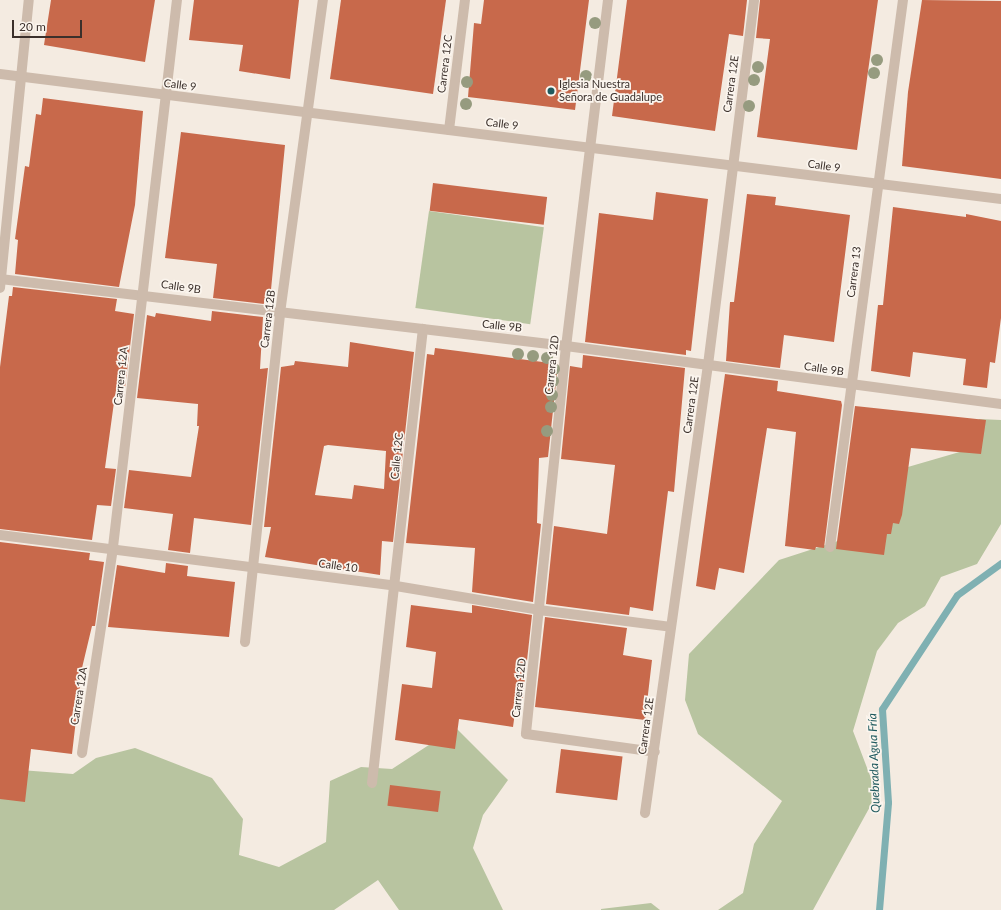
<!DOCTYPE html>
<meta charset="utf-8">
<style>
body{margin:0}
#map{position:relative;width:1001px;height:910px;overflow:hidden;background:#f4ebe1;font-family:Lato,sans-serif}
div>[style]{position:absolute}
.green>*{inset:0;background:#b8c4a0;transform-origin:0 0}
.stream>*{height:7px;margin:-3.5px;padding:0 3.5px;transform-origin:3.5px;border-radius:3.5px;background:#7fb0b2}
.building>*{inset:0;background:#c8694b;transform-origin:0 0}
.minor>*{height:10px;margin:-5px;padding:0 5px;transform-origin:5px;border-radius:5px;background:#cdbbac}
.trees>*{width:12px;height:12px;margin:-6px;border-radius:50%;background:#969b7f}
.dots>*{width:11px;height:11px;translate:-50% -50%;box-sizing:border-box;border:2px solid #fbf5ee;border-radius:50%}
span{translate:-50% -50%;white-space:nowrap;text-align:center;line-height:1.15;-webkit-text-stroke:3.5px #fbf5ee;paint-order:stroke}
.street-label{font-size:11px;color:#3b302b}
.poi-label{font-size:11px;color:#3b302b}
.left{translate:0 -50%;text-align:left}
.water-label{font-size:12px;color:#1f5a5e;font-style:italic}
.scale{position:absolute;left:12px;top:20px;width:70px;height:18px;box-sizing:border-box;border:2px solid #3b302b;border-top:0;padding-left:5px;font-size:12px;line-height:14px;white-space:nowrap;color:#3b302b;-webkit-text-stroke:3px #fbf5ee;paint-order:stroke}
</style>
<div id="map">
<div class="green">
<i style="left:429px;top:211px;width:116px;height:98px;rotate:8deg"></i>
<i style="clip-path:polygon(979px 419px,1001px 420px,1001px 524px,977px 564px,941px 577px,925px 606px,898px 623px,877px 651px,853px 731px,877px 794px,813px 910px,718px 910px,743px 893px,754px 844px,782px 801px,698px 734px,685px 700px,689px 654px,779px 560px,847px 538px,901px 469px,963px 451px)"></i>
<i style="clip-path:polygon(450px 722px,508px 780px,483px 815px,473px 848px,503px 910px,399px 910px,378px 880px,334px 910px,0 910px,0 786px,7px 769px,73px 774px,96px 758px,135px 748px,212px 778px,243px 819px,239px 855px,279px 867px,326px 842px,330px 781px,361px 767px,392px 769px,435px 741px)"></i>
<i style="clip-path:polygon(651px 903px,660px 910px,601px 910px,601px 909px)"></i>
</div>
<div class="stream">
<i style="left:879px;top:910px;width:108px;rotate:-85.2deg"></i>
<i style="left:888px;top:802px;width:93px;rotate:-93.7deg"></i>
<i style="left:882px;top:709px;width:136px;rotate:-56.7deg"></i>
<i style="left:957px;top:595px;width:54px;rotate:-36deg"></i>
</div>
<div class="building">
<i style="clip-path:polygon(51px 0,155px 0,145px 62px,44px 45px)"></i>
<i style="clip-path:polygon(194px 0,299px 0,290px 79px,239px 71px,243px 45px,189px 40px)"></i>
<i style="clip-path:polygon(341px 0,446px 0,433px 94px,330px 79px)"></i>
<i style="clip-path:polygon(484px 0,589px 0,575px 110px,468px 97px,474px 23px,481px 24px)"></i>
<i style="clip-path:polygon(627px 0,747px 0,743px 36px,729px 34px,715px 131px,612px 116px)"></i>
<i style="clip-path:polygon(760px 0,878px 0,857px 150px,757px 137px,770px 39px,756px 38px)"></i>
<i style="clip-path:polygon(922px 0,1001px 1px,1001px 179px,902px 166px,908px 92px)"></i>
<i style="clip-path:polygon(43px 98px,143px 111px,135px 205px,119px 287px,15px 274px,18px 240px,15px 239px,25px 166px,29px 167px,36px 114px,41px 115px)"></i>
<i style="clip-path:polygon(181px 132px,285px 145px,270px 300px,264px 300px,264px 304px,213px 298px,217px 264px,165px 258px)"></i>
<i style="left:433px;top:183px;width:115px;height:28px;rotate:7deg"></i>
<i style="clip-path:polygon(656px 192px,708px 199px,691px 351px,686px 350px,686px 355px,585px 342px,599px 213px,653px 220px)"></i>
<i style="clip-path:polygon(747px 194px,776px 197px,775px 205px,850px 215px,834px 342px,784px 335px,780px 368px,726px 361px,730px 302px,734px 302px)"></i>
<i style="clip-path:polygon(893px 207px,966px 217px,966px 214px,1001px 221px,1001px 318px,995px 363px,990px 362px,987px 388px,963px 385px,966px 359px,913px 352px,910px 377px,871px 371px,878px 305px,883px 305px)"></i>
<i style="clip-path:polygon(13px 287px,117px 299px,115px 311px,134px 314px,124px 396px,115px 395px,105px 468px,116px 469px,111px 506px,97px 505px,92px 540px,0 529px,0 367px,9px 296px,12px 296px)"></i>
<i style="clip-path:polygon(212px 311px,263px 317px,260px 369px,268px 368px,251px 525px,194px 518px,190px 553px,168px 550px,173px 514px,124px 508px,129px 470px,191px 477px,199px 426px,197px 426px,198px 404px,137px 398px,147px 315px,155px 317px,156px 313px,211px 321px)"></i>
<i style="clip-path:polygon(evenodd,350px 342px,414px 352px,393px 542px,382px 541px,380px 575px,265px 557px,271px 527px,264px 527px,281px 367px,294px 365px,295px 361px,348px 367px,350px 342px,328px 445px,386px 451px,384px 489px,354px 485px,352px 499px,315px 495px,324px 446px,328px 445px)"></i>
<i style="clip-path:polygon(435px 348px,558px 364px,548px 457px,539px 458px,537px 523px,541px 524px,533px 602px,472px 592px,475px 548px,406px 543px,427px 354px,434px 355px)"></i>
<i style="clip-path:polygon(583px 355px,685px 368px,674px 492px,668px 491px,653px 611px,630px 607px,629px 615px,546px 604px,554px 526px,607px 534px,615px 465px,561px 459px,570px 366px,582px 368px)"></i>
<i style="clip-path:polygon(725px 374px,778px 381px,777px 391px,841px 401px,842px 405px,824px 548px,816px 547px,815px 550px,785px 546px,796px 432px,767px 428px,744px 573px,719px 568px,715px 590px,696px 586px)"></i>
<i style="clip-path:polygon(855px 406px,986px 420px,981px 454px,911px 448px,902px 515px,899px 524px,893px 523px,891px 534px,887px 534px,884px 555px,836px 549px)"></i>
<i style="clip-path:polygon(0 542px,90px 553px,89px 560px,104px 562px,95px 626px,92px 626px,82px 668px,72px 754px,31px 749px,25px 802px,0 799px)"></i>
<i style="clip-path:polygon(166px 563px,188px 566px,187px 576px,235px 582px,229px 637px,108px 627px,117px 565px,165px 573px)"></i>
<i style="clip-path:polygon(411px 605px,472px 613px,472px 605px,532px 615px,522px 706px,516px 705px,513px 727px,459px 719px,455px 749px,395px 740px,402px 684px,432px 688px,436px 652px,406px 647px)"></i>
<i style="clip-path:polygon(545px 617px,627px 628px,623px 655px,652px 660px,645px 720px,535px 707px)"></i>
<i style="left:561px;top:749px;width:62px;height:44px;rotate:7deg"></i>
<i style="left:390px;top:785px;width:51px;height:21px;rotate:7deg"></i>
</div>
<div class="minor">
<i style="left:608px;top:0;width:349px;rotate:96.9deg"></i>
<i style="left:566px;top:346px;width:390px;rotate:95.9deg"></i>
<i style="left:526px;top:734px;width:130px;rotate:7.9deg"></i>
<i style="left:0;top:74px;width:1009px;rotate:7.12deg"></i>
<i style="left:449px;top:130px;width:131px;rotate:-83deg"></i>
<i style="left:0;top:279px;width:570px;rotate:6.75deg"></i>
<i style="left:566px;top:346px;width:439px;rotate:7.6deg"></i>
<i style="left:0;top:288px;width:289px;rotate:-84.3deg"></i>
<i style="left:0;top:535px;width:399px;rotate:7.3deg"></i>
<i style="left:396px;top:586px;width:145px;rotate:9.5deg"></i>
<i style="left:539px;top:610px;width:133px;rotate:7.3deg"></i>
<i style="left:830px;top:547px;width:552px;rotate:-82.4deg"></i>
<i style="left:245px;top:642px;width:331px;rotate:-83.9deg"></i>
<i style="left:280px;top:313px;width:316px;rotate:-82.2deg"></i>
<i style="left:82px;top:753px;width:208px;rotate:-81.4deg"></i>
<i style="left:113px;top:547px;width:551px;rotate:-83.33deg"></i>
<i style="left:372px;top:783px;width:457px;rotate:-83.6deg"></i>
<i style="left:645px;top:813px;width:452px;rotate:-82deg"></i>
<i style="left:708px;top:365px;width:368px;rotate:-82.8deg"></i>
</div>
<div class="trees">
<i style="left:595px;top:23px"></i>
<i style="left:877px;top:60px"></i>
<i style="left:758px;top:67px"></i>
<i style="left:874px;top:73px"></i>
<i style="left:586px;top:76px"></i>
<i style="left:754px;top:80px"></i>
<i style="left:467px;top:82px"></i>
<i style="left:466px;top:104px"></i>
<i style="left:749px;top:106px"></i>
<i style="left:518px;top:354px"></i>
<i style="left:533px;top:356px"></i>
<i style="left:547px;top:358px"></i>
<i style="left:554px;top:369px"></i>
<i style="left:553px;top:381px"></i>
<i style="left:552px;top:395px"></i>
<i style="left:551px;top:407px"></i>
<i style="left:547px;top:431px"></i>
</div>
<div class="dots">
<i style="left:551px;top:91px;background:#1f5a5e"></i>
</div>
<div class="street-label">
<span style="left:445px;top:64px;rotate:-83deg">Carrera 12C</span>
<span style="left:731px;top:84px;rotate:-82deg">Carrera 12E</span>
<span style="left:180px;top:85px;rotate:7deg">Calle 9</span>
<span style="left:502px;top:124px;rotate:7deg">Calle 9</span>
<span style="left:824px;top:166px;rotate:8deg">Calle 9</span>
<span style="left:854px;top:272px;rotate:-83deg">Carrera 13</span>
<span style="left:181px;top:287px;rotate:8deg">Calle 9B</span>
<span style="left:268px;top:319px;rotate:-83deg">Carrera 12B</span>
<span style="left:502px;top:326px;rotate:6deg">Calle 9B</span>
<span style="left:552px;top:365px;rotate:-84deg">Carrera 12D</span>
<span style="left:824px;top:369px;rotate:8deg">Calle 9B</span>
<span style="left:121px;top:376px;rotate:-84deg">Carrera 12A</span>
<span style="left:691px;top:405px;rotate:-82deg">Carrera 12E</span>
<span style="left:397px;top:456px;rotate:-84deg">Calle 12C</span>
<span style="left:338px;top:566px;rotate:8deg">Calle 10</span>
<span style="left:519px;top:688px;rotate:-84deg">Carrera 12D</span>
<span style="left:79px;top:696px;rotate:-81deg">Carrera 12A</span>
<span style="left:646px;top:726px;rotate:-82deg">Carrera 12E</span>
</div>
<div class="poi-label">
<span class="left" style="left:559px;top:91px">Iglesia Nuestra<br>Señora de Guadalupe</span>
</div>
<div class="water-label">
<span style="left:874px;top:763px;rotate:-92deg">Quebrada Agua Fría</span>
</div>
<div class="scale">20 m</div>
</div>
